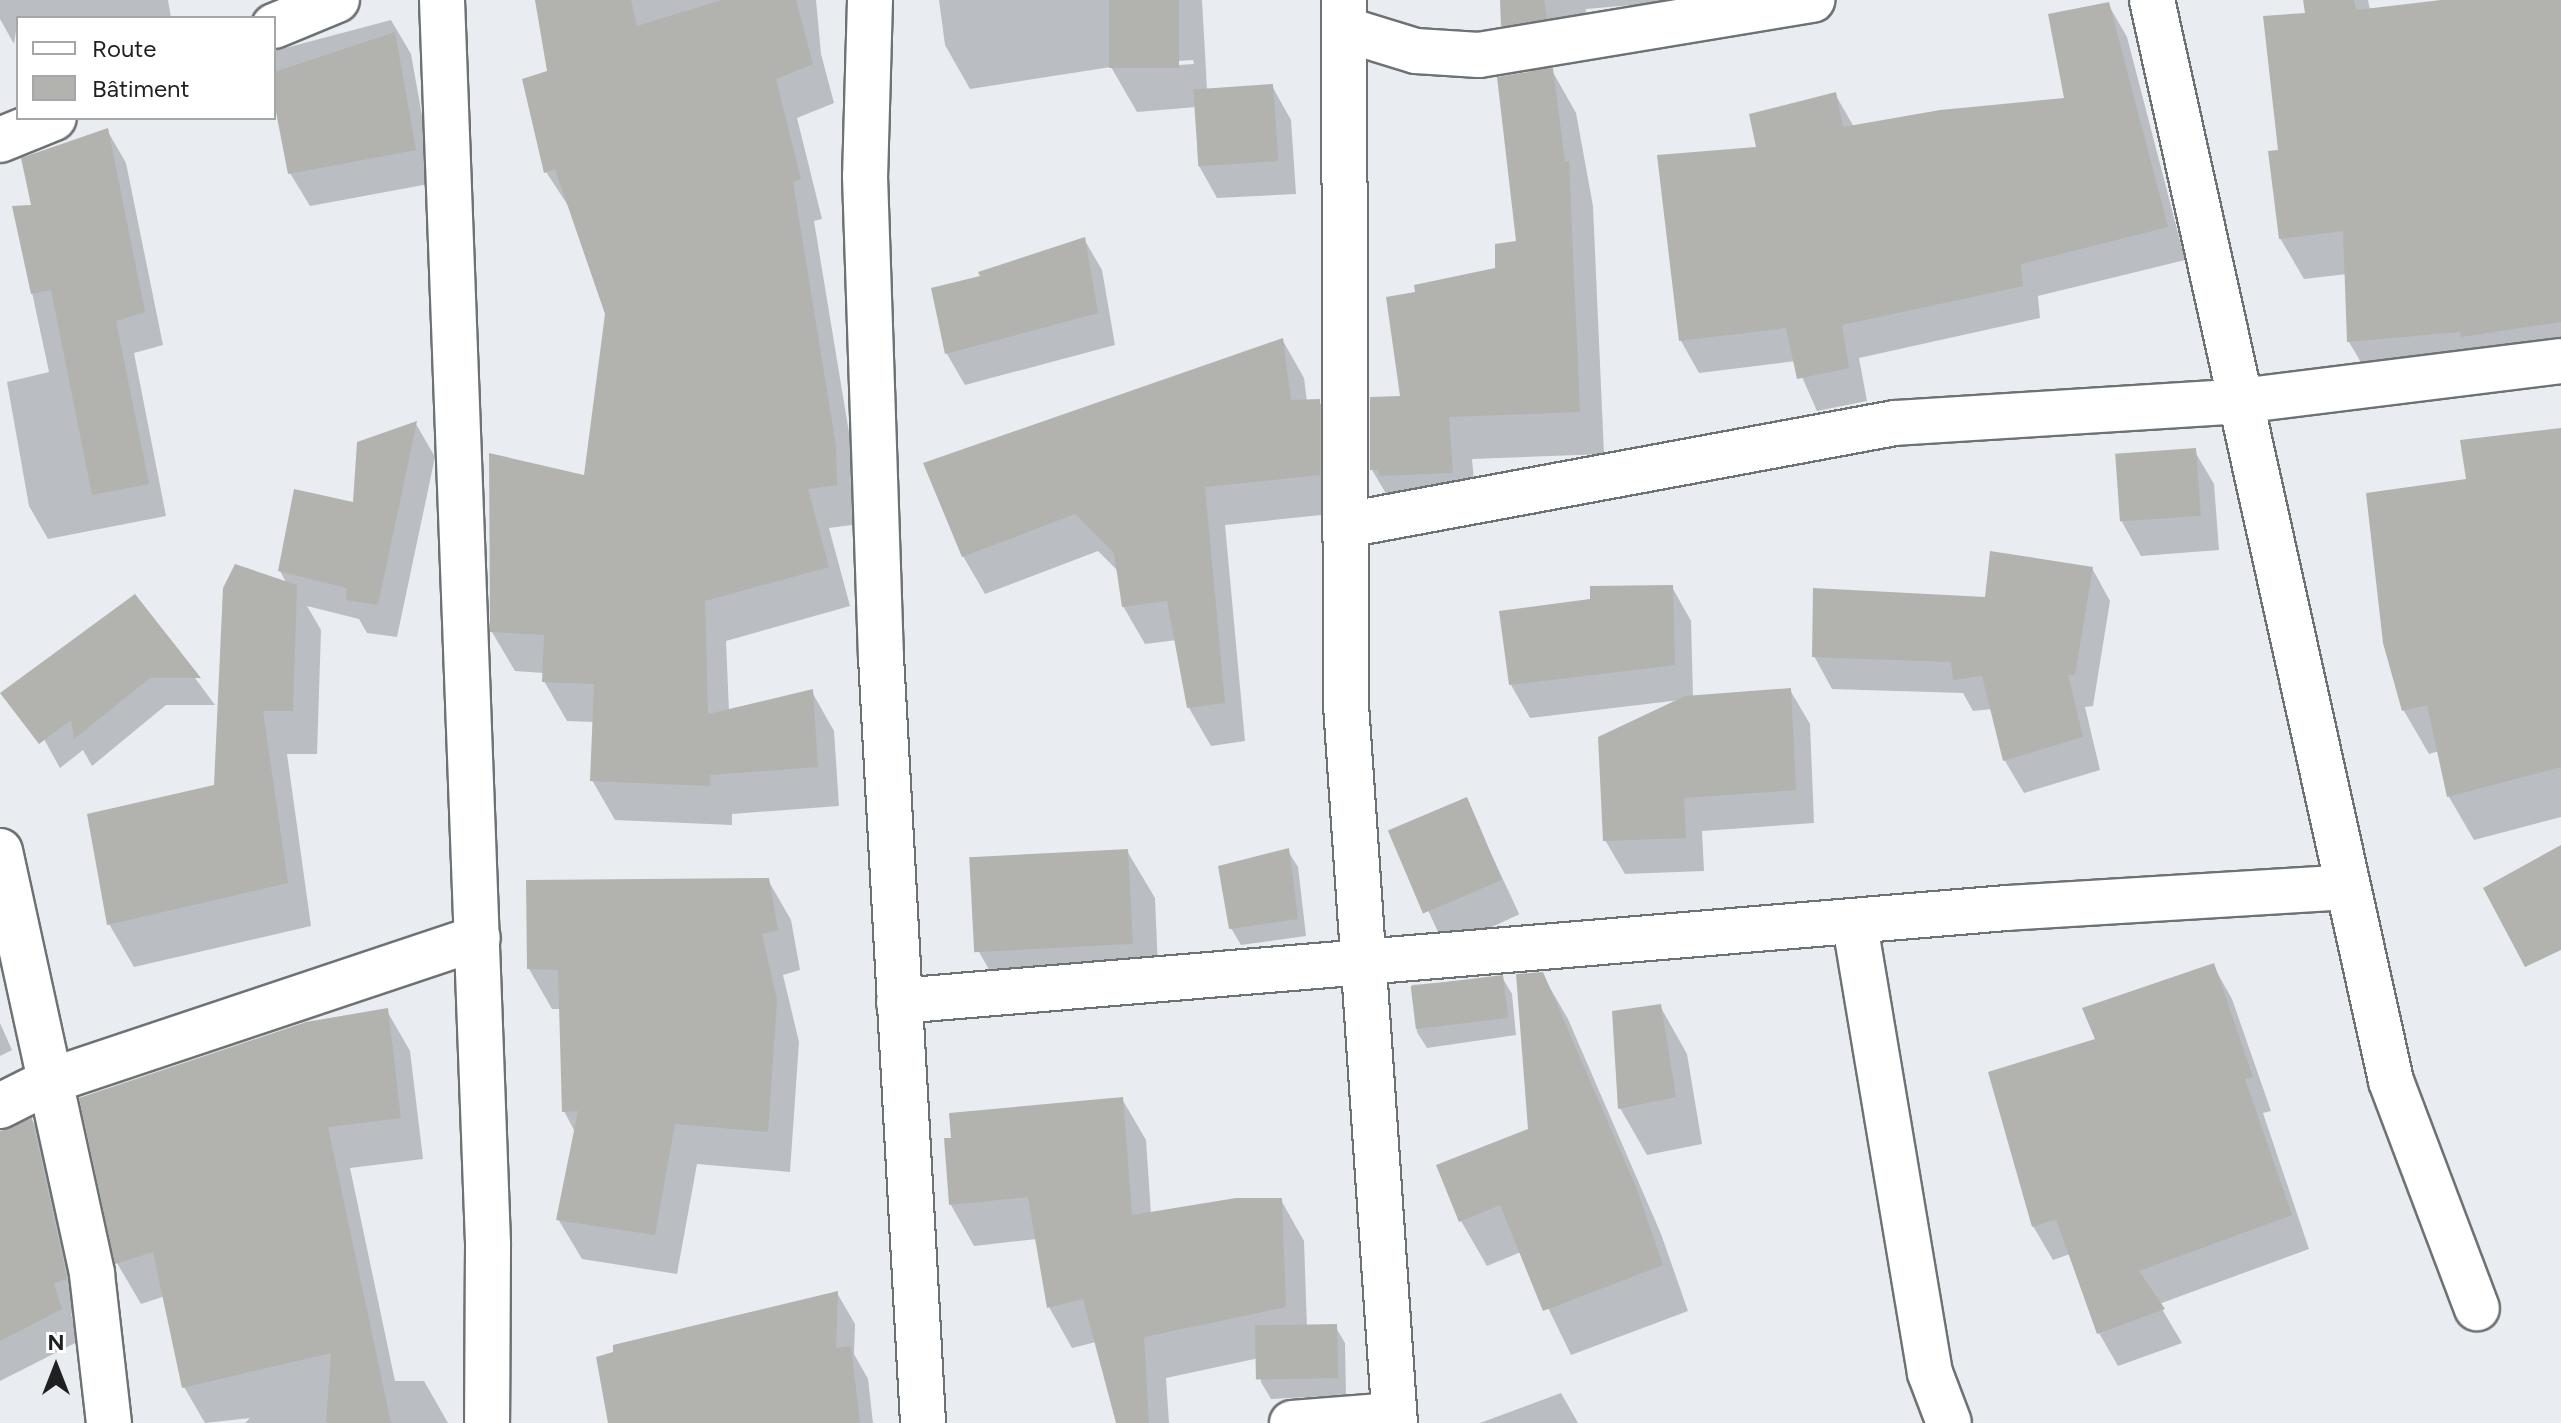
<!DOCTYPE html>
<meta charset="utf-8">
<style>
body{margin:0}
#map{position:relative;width:2561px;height:1423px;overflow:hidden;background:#e9edf2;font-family:Figtree,sans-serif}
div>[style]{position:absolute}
.shadow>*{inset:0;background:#0003;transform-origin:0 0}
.building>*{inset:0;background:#b2b3ae;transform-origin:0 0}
.roads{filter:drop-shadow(2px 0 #6d7275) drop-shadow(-2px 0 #6d7275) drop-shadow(0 2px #6d7275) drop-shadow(0 -2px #6d7275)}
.minor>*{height:44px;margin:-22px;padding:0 22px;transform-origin:22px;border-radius:22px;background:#fff}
span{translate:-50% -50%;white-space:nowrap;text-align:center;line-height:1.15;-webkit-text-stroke:7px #fff;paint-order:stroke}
.legend{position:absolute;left:16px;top:16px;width:260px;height:104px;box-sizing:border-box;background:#fff;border:2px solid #a5a6a7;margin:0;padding:10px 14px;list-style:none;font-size:24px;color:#1f2022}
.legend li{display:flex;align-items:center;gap:16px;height:40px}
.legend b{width:40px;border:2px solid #a5a6a7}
.north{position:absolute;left:16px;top:1327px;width:80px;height:80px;-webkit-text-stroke:6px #fff;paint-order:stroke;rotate:0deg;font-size:22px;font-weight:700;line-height:32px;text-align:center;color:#1f2022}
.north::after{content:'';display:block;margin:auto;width:28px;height:36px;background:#1f2022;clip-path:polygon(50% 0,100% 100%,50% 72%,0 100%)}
</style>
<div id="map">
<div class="shadow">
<i style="clip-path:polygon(0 0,168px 0,171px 18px,18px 18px,14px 44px,0 19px)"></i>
<i style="clip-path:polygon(537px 0,816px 0,821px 54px,834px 103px,797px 118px,822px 219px,814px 221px,858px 487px,859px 524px,829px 528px,850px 606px,726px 641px,729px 711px,812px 692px,834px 731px,839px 806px,732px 814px,732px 825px,615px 820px,592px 780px,594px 722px,567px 721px,544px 681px,544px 673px,515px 671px,492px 632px,586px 478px,607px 314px,571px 210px,546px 172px,549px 72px)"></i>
<i style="clip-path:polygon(evenodd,939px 0,1202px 0,1207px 89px,1272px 86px,1291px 120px,1296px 194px,1217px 198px,1198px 164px,1196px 107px,1137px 112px,1111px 67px,970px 89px,945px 45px,939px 0,1193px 60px,1194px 64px,1134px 68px,1134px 64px,1193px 60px)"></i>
<i style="clip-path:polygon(1502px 0,1710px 0,1664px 19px,1655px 3px,1586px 9px,1582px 56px,1550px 67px,1576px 113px,1593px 206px,1604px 454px,1472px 459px,1477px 515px,1397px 512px,1372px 470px,1402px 397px,1417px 294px,1497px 269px,1519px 243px,1531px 74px,1503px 26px)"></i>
<i style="clip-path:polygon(2305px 0,2368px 0,2370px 10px,2457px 0,2561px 0,2561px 366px,2373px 383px,2349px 342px,2347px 274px,2304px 279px,2280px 238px,2280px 151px,2308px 15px)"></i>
<i style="clip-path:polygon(2108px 4px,2127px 37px,2185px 260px,2038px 296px,2040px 318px,1859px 358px,1867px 401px,1817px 411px,1795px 361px,1699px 373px,1681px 341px,1758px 149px,1835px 94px,1854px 127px,2067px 100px)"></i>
<i style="clip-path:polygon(391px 20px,411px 54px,434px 183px,310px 206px,290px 173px,274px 91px,274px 51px)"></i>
<i style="clip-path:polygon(107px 130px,126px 163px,163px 345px,134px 353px,166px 516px,48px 539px,29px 506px,7px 382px,49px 372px,14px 208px,33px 207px)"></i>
<i style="clip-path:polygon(1084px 239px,1102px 270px,1115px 345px,965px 385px,947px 354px,933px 289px,983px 278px)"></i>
<i style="clip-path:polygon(1283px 341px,1304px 378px,1307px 402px,1319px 401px,1341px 439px,1341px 513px,1225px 525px,1245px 741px,1211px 746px,1189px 708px,1177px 640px,1145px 644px,1123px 606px,1119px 572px,1098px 551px,985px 594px,963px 556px)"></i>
<i style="clip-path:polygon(416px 424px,435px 457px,397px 637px,367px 633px,359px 619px,307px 606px,321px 630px,317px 754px,287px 754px,311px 926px,134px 967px,109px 924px,216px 786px,287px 584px,280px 571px,355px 505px)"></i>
<i style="clip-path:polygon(2561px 430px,2561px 817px,2474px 840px,2449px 797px,2439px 751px,2429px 754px,2404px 711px,2469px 481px)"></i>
<i style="clip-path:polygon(2194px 450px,2214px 484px,2219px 550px,2141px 556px,2122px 522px)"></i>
<i style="clip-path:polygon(2092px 568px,2110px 601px,2093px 706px,2085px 707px,2100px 770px,2024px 793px,2005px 761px,1992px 709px,1973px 711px,1963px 693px,1832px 689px,1814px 656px)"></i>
<i style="clip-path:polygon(1672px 587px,1691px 621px,1693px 697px,1790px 690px,1810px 724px,1814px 823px,1702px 831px,1704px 871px,1625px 874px,1605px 840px,1680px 700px,1530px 718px,1511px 685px)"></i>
<i style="clip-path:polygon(135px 597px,215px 705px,166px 705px,92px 766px,83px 750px,60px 768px,45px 741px,29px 677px)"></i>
<i style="left:1466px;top:800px;width:126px;height:81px;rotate:65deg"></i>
<i style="clip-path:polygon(1127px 851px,1155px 898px,1159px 991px,1005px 998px,978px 950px)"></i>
<i style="clip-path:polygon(1288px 851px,1298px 867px,1306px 936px,1241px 945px,1231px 928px)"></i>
<i style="clip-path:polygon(768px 880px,791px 920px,800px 970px,783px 975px,799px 1042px,790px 1172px,697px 1164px,677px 1274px,582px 1259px,558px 1219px,575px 1132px,564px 1111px,561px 1009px,552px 1009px,529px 969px)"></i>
<i style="clip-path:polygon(2213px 965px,2232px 999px,2271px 1111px,2263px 1113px,2309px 1249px,2159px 1304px,2182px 1343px,2118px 1366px,2099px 1333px,2070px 1254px,2053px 1260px,2033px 1226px,2097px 1041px)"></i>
<i style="clip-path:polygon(1542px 974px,1568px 1019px,1661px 1234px,1688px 1311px,1571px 1355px,1521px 1252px,1487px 1266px,1461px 1221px,1530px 1131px)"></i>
<i style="clip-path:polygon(1502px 977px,1512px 994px,1516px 1035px,1427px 1048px,1417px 1032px,1412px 985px)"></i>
<i style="clip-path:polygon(1660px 1006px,1687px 1054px,1702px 1144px,1647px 1155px,1620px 1108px)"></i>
<i style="clip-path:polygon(387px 1011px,410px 1051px,423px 1159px,350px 1168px,395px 1381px,424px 1381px,448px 1423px,245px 1423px,250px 1418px,205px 1423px,184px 1387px,165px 1296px,141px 1304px,117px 1263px)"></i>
<i style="clip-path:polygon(0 1023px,12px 1050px,0 1056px)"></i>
<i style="clip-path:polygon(1122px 1099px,1146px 1140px,1151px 1214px,1281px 1200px,1304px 1241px,1307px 1327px,1335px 1326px,1345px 1343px,1346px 1395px,1271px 1399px,1261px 1382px,1259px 1358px,1166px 1378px,1169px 1423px,1118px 1423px,1096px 1342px,1072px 1348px,1049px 1307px,1037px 1239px,974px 1246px,951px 1205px)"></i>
<i style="clip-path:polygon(32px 1120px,50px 1151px,84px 1310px,71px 1314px,79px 1341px,0 1381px,0 1133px)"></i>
<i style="clip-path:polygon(837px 1293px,855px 1324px,854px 1354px,868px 1379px,873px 1423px,610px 1423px,615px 1354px)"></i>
<i style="clip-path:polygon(1561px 1393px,1578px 1423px,1480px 1423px)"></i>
</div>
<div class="building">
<i style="clip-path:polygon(535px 0,631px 0,637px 26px,722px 0,796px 0,813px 64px,776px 79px,801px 179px,793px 182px,836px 446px,837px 485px,808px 489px,829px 567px,705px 601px,708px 714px,813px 689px,818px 767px,710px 775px,711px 786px,590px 781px,594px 684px,542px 682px,544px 635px,490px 632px,489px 453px,584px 475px,605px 314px,555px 169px,544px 173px,522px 79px,547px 71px)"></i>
<i style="left:1109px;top:0;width:70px;height:68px"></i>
<i style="clip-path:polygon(1500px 0,1544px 0,1547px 19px,1501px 26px)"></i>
<i style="clip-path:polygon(2303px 0,2354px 0,2356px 10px,2441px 0,2561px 0,2561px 322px,2461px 337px,2460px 332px,2347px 342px,2343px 231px,2279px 239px,2268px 151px,2278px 150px,2263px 16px,2305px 13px)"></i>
<i style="clip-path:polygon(2109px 2px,2168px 227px,2021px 264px,2023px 286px,1842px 325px,1849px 368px,1797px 379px,1786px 328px,1679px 341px,1657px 155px,1756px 147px,1749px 114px,1836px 92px,1843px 127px,1940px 110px,2064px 98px,2048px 14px)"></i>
<i style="clip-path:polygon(395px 32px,416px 150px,288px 174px,274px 102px,274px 72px)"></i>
<i style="clip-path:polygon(1553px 68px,1565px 162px,1569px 161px,1580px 412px,1449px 417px,1453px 473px,1379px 476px,1378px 470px,1370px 470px,1370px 397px,1400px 396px,1386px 297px,1415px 292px,1414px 285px,1495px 268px,1495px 244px,1516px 241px,1497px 77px)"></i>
<i style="left:1273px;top:84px;width:77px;height:80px;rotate:86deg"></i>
<i style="clip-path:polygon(108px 128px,145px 312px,116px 321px,149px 484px,92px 495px,51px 290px,31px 294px,12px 206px,31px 205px,21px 158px)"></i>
<i style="clip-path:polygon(1085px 237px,1098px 313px,945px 354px,931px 288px,980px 276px,978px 272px)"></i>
<i style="clip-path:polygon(1283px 338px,1291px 400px,1320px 399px,1320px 475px,1205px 487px,1225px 703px,1187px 708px,1167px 601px,1122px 607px,1114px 553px,1075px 514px,962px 557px,923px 463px)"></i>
<i style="clip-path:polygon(417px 421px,378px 605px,346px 600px,347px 588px,278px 571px,294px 489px,353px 502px,357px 442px)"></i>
<i style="clip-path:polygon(2561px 428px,2561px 767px,2447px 797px,2427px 705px,2402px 711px,2383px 643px,2366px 493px,2466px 479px,2460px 440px)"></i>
<i style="left:2196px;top:448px;width:68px;height:81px;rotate:86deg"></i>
<i style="clip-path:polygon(1990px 551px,2093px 567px,2075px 675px,2068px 675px,2083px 737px,2003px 761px,1982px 676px,1953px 680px,1951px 662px,1812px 657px,1813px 588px,1985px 597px)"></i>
<i style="clip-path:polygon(235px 564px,297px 585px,293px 711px,263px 711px,288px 883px,107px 925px,87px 814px,214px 785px,223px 588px)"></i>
<i style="clip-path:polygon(1673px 585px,1675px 665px,1509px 685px,1499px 611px,1590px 599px,1590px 586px)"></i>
<i style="clip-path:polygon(135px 594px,201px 678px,150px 678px,74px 739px,71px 720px,39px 744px,0 693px)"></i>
<i style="clip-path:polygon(1791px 688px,1796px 790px,1684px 798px,1686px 838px,1603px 841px,1598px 737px,1685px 696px)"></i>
<i style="left:1467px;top:797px;width:90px;height:86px;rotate:67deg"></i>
<i style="clip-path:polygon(2561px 845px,2561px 950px,2525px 967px,2483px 888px)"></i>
<i style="clip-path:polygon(1289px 848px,1298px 919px,1229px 929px,1218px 866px)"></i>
<i style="left:1128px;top:849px;width:95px;height:159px;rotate:87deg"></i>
<i style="clip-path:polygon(769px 878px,778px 930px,762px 934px,777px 1000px,768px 1132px,675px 1124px,655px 1235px,556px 1220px,578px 1111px,562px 1112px,558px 970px,527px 969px,526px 880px)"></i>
<i style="clip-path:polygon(2214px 963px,2253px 1077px,2245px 1079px,2292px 1215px,2139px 1271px,2165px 1309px,2097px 1334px,2056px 1219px,2032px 1227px,1988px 1072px,2095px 1039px,2082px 1008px)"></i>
<i style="clip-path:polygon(1543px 972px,1636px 1187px,1663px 1265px,1543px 1311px,1500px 1205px,1459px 1222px,1436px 1165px,1528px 1129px,1516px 974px)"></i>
<i style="left:1503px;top:975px;width:43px;height:93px;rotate:83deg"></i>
<i style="clip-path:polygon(1661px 1004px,1676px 1097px,1618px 1109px,1612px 1011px)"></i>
<i style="clip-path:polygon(388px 1008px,401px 1118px,328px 1127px,391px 1423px,326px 1423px,331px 1353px,182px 1388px,153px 1252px,115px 1264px,79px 1098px,306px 1022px)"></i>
<i style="clip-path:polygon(1123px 1097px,1132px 1215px,1236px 1198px,1282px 1198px,1286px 1307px,1144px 1337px,1149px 1423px,1116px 1423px,1083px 1299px,1047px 1308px,1028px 1197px,949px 1205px,944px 1138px,951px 1138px,949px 1113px)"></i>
<i style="clip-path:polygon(32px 1118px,67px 1279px,54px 1283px,62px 1309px,0 1341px,0 1131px)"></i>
<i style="clip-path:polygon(838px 1291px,836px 1348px,851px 1346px,860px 1423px,608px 1423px,596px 1357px,613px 1352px,613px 1345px)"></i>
<i style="left:1337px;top:1324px;width:54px;height:82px;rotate:89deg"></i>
</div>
<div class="roads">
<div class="minor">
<i style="left:442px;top:0;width:1246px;rotate:87.88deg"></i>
<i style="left:488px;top:1245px;width:178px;rotate:90.3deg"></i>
<i style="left:870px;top:0;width:176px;rotate:91.6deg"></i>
<i style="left:865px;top:176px;width:481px;rotate:88.1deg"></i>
<i style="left:881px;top:657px;width:767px;rotate:86.86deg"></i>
<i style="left:1344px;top:0;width:705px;rotate:89.84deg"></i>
<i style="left:1346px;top:705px;width:720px;rotate:86.1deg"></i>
<i style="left:2152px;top:0;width:1107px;rotate:77.53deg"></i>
<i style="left:2391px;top:1081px;width:243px;rotate:69.3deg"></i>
<i style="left:274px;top:26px;width:68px;rotate:-22.4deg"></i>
<i style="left:1344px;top:29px;width:75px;rotate:17deg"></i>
<i style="left:1416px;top:51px;width:63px;rotate:3.6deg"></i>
<i style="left:1479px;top:55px;width:338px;rotate:-9.4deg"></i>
<i style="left:0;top:140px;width:58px;rotate:-22.2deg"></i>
<i style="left:1346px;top:525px;width:558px;rotate:-10.53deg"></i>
<i style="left:1895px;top:423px;width:346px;rotate:-3.6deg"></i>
<i style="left:2240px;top:401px;width:323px;rotate:-7.1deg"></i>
<i style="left:0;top:851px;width:433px;rotate:77.7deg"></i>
<i style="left:92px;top:1274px;width:150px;rotate:83.5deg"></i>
<i style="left:1855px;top:925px;width:454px;rotate:80.5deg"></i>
<i style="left:1930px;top:1373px;width:53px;rotate:69.2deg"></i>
<i style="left:899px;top:1001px;width:1111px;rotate:-4.8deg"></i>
<i style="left:2006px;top:908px;width:341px;rotate:-3.5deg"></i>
<i style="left:0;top:1106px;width:56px;rotate:-26.6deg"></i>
<i style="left:50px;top:1081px;width:451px;rotate:-18.5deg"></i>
<i style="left:1292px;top:1423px;width:102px;rotate:-4.5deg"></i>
</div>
</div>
<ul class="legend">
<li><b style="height:10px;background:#fff"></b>Route</li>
<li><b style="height:22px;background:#b2b3ae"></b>Bâtiment</li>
</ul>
<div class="north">N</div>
</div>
